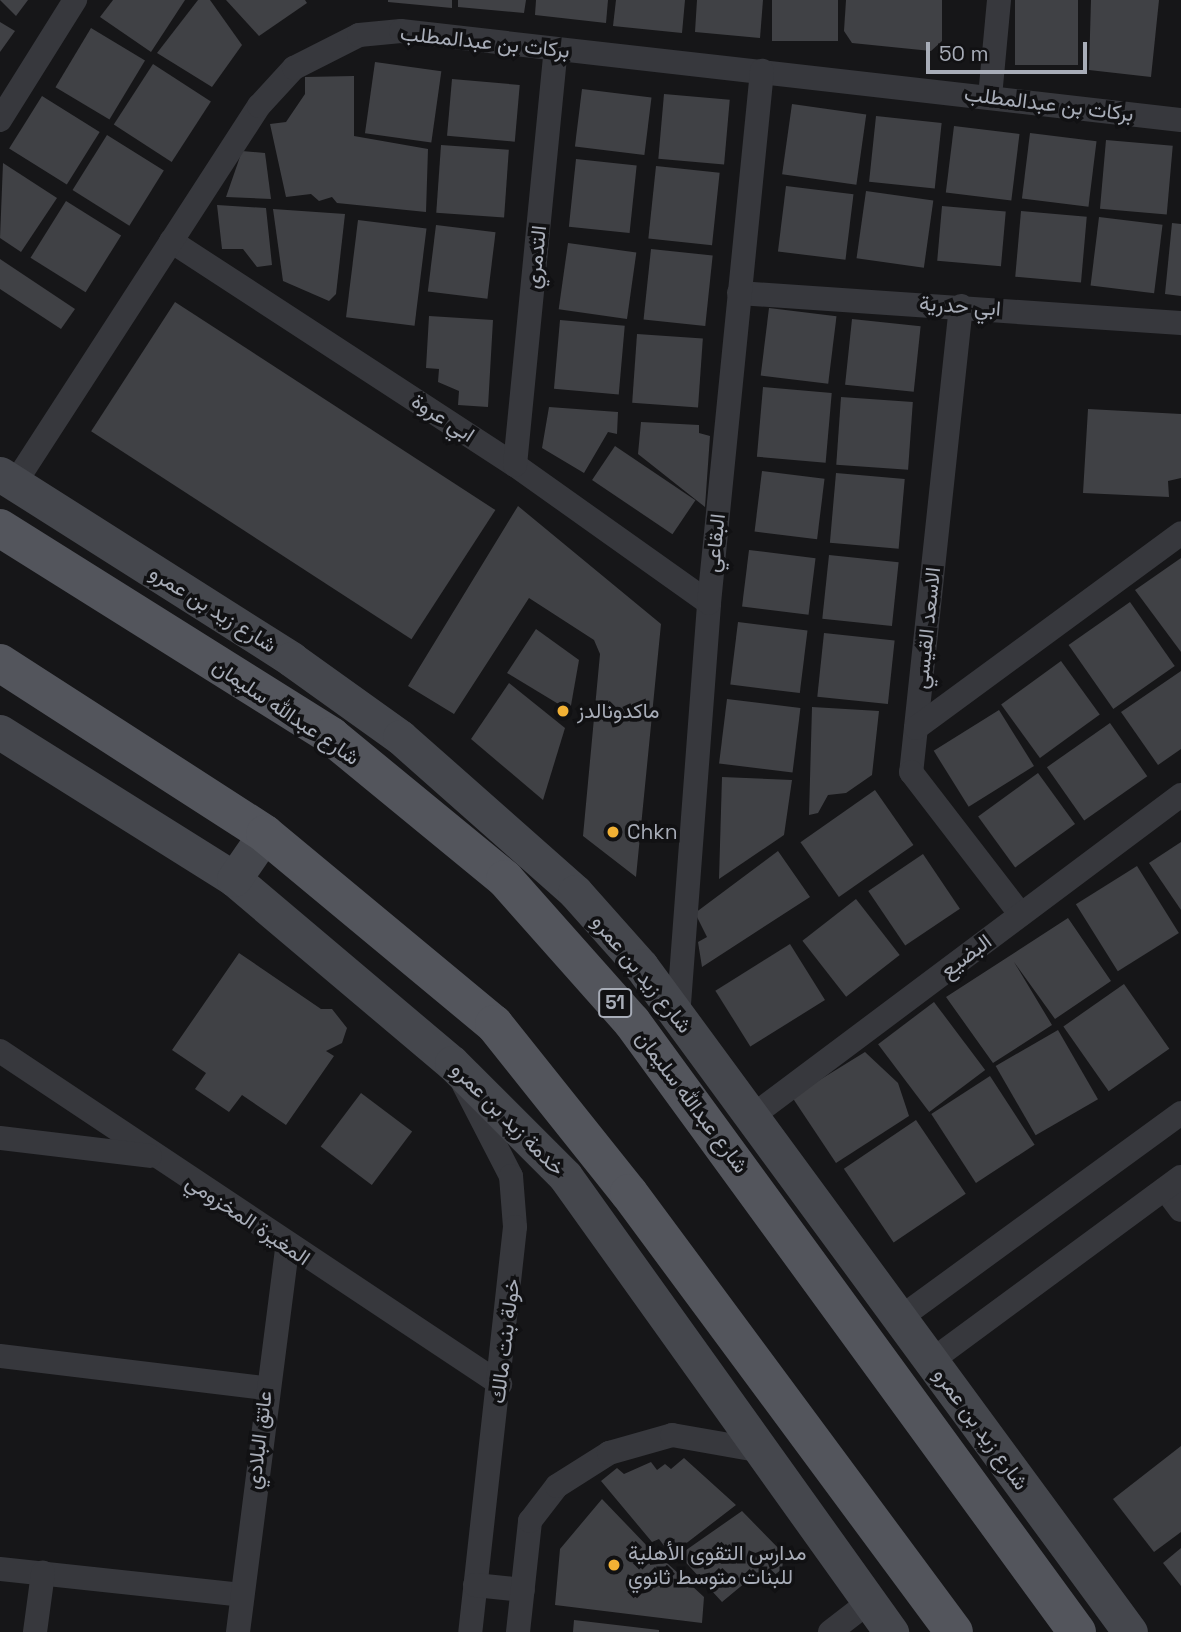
<!DOCTYPE html>
<meta charset="utf-8">
<style>
body{margin:0}
#map{position:relative;width:1181px;height:1632px;overflow:hidden;background:#161618;font-family:"Space Grotesk",Vazirmatn,sans-serif}
div>[style]{position:absolute}
.building>*{inset:0;background:#404145;transform-origin:0 0}
.minor>*{height:24px;margin:-12px;padding:0 12px;transform-origin:12px;border-radius:12px;background:#37383d}
.secondary>*{height:35px;margin:-17.5px;padding:0 17.5px;transform-origin:17.5px;border-radius:17.5px;background:#45474d}
.primary>*{height:38px;margin:-19px;padding:0 19px;transform-origin:19px;border-radius:19px;background:#53555c}
.dots>*{width:19px;height:19px;translate:-50% -50%;box-sizing:border-box;border:4px solid #111113;border-radius:50%}
span{translate:-50% -50%;white-space:nowrap;text-align:center;line-height:1.15;-webkit-text-stroke:7px #111113;paint-order:stroke}
.shield-label span{padding:2px 5px;background:#111113;border:2px solid;border-radius:5px;-webkit-text-stroke-width:0}
.shield-label{font-size:19px;color:#a8adb8;font-weight:700}
.street-label{font-size:21px;color:#a8adb8}
.poi-label{font-size:21px;color:#a8adb8}
.left{translate:0 -50%;text-align:left}
.scale{position:absolute;left:926px;top:42px;width:161px;height:32px;box-sizing:border-box;border:4px solid #a8adb8;border-top:0;padding-left:9px;font-size:21px;line-height:24px;white-space:nowrap;color:#a8adb8;-webkit-text-stroke:5px #111113;paint-order:stroke}
</style>
<div id="map">
<div class="building">
<i style="clip-path:polygon(0 0,28px 0,16px 16px)"></i>
<i style="clip-path:polygon(113px 0,185px 0,151px 52px,100px 17px)"></i>
<i style="clip-path:polygon(198px 0,210px 0,242px 45px,212px 87px,157px 53px)"></i>
<i style="clip-path:polygon(226px 0,305px 0,307px 3px,259px 36px)"></i>
<i style="clip-path:polygon(388px 0,452px 0,452px 8px,388px 2px)"></i>
<i style="clip-path:polygon(458px 0,526px 0,524px 13px,458px 7px)"></i>
<i style="clip-path:polygon(536px 0,608px 0,606px 23px,535px 15px)"></i>
<i style="clip-path:polygon(616px 0,685px 0,682px 33px,613px 26px)"></i>
<i style="clip-path:polygon(697px 0,763px 0,760px 38px,695px 32px)"></i>
<i style="left:772px;top:0;width:66px;height:41px"></i>
<i style="clip-path:polygon(846px 0,942px 0,942px 41px,931px 51px,852px 43px,844px 31px)"></i>
<i style="left:1015px;top:0;width:63px;height:65px"></i>
<i style="clip-path:polygon(1091px 0,1159px 0,1151px 77px,1089px 70px)"></i>
<i style="clip-path:polygon(0 22px,15px 31px,0 52px)"></i>
<i style="left:91px;top:28px;width:63px;height:69px;rotate:31deg"></i>
<i style="left:375px;top:62px;width:67px;height:72px;rotate:8deg"></i>
<i style="left:153px;top:64px;width:69px;height:72px;rotate:33deg"></i>
<i style="clip-path:polygon(354px 76px,354px 136px,428px 149px,426px 212px,337px 203px,332px 197px,319px 201px,311px 194px,286px 197px,270px 124px,286px 122px,305px 94px,305px 77px)"></i>
<i style="left:452px;top:79px;width:68px;height:57px;rotate:5deg"></i>
<i style="left:582px;top:89px;width:70px;height:58px;rotate:7deg"></i>
<i style="left:664px;top:94px;width:66px;height:65px;rotate:5deg"></i>
<i style="left:42px;top:96px;width:68px;height:62px;rotate:32deg"></i>
<i style="left:792px;top:104px;width:75px;height:71px;rotate:8deg"></i>
<i style="left:876px;top:116px;width:66px;height:66px;rotate:6deg"></i>
<i style="left:954px;top:126px;width:66px;height:67px;rotate:7deg"></i>
<i style="left:1030px;top:133px;width:67px;height:66px;rotate:7deg"></i>
<i style="left:107px;top:135px;width:67px;height:65px;rotate:32deg"></i>
<i style="left:1106px;top:140px;width:67px;height:69px;rotate:5deg"></i>
<i style="left:441px;top:145px;width:68px;height:68px;rotate:4deg"></i>
<i style="clip-path:polygon(242px 151px,265px 153px,271px 199px,226px 197px)"></i>
<i style="left:576px;top:159px;width:61px;height:68px;rotate:6deg"></i>
<i style="clip-path:polygon(3px 163px,57px 198px,21px 252px,0 238px)"></i>
<i style="left:656px;top:166px;width:64px;height:73px;rotate:6deg"></i>
<i style="left:786px;top:186px;width:68px;height:66px;rotate:7deg"></i>
<i style="left:866px;top:191px;width:68px;height:68px;rotate:8deg"></i>
<i style="left:66px;top:201px;width:65px;height:67px;rotate:32deg"></i>
<i style="clip-path:polygon(217px 205px,266px 208px,272px 265px,257px 267px,243px 249px,222px 249px)"></i>
<i style="left:942px;top:206px;width:64px;height:55px;rotate:5deg"></i>
<i style="clip-path:polygon(273px 209px,345px 214px,336px 294px,329px 301px,283px 281px)"></i>
<i style="left:1021px;top:211px;width:66px;height:66px;rotate:5deg"></i>
<i style="left:1099px;top:217px;width:64px;height:69px;rotate:7deg"></i>
<i style="left:358px;top:220px;width:69px;height:98px;rotate:7deg"></i>
<i style="clip-path:polygon(1172px 223px,1181px 224px,1181px 296px,1165px 294px)"></i>
<i style="left:436px;top:225px;width:60px;height:67px;rotate:7deg"></i>
<i style="left:568px;top:243px;width:69px;height:67px;rotate:8deg"></i>
<i style="left:651px;top:249px;width:62px;height:71px;rotate:6deg"></i>
<i style="clip-path:polygon(0 259px,75px 309px,61px 329px,0 289px)"></i>
<i style="left:175px;top:302px;width:382px;height:154px;rotate:33deg"></i>
<i style="left:769px;top:308px;width:68px;height:68px;rotate:7deg"></i>
<i style="clip-path:polygon(429px 316px,493px 320px,488px 407px,458px 405px,459px 391px,438px 382px,439px 369px,426px 368px)"></i>
<i style="left:852px;top:319px;width:69px;height:66px;rotate:6deg"></i>
<i style="left:560px;top:320px;width:65px;height:69px;rotate:5deg"></i>
<i style="left:637px;top:334px;width:66px;height:69px;rotate:4deg"></i>
<i style="left:763px;top:387px;width:69px;height:70px;rotate:5deg"></i>
<i style="left:841px;top:397px;width:72px;height:68px;rotate:4deg"></i>
<i style="clip-path:polygon(549px 407px,618px 412px,617px 434px,608px 432px,584px 473px,542px 448px)"></i>
<i style="clip-path:polygon(1088px 409px,1181px 414px,1181px 478px,1168px 481px,1169px 497px,1083px 493px)"></i>
<i style="clip-path:polygon(641px 422px,699px 425px,699px 433px,710px 436px,705px 507px,638px 454px)"></i>
<i style="left:615px;top:446px;width:97px;height:41px;rotate:34deg"></i>
<i style="left:762px;top:471px;width:63px;height:61px;rotate:7deg"></i>
<i style="left:836px;top:473px;width:69px;height:70px;rotate:5deg"></i>
<i style="clip-path:polygon(518px 506px,661px 624px,636px 877px,583px 836px,600px 654px,594px 640px,529px 598px,454px 714px,408px 686px)"></i>
<i style="left:749px;top:550px;width:67px;height:57px;rotate:7deg"></i>
<i style="left:829px;top:555px;width:70px;height:64px;rotate:6deg"></i>
<i style="clip-path:polygon(1181px 558px,1181px 652px,1135px 590px)"></i>
<i style="left:1130px;top:602px;width:78px;height:75px;rotate:55deg"></i>
<i style="left:738px;top:622px;width:70px;height:63px;rotate:7deg"></i>
<i style="clip-path:polygon(536px 629px,579px 660px,570px 711px,507px 673px)"></i>
<i style="left:824px;top:633px;width:71px;height:64px;rotate:6deg"></i>
<i style="left:1061px;top:661px;width:66px;height:74px;rotate:54deg"></i>
<i style="clip-path:polygon(1181px 671px,1181px 749px,1158px 765px,1121px 712px)"></i>
<i style="clip-path:polygon(509px 683px,565px 728px,543px 800px,471px 739px)"></i>
<i style="left:727px;top:699px;width:74px;height:65px;rotate:7deg"></i>
<i style="clip-path:polygon(812px 707px,879px 711px,872px 775px,846px 793px,828px 795px,818px 813px,809px 815px)"></i>
<i style="left:999px;top:710px;width:66px;height:77px;rotate:58deg"></i>
<i style="left:1110px;top:723px;width:65px;height:77px;rotate:55deg"></i>
<i style="left:1038px;top:773px;width:63px;height:74px;rotate:54deg"></i>
<i style="clip-path:polygon(722px 777px,792px 780px,784px 835px,719px 879px)"></i>
<i style="left:875px;top:790px;width:67px;height:91px;rotate:55deg"></i>
<i style="clip-path:polygon(1181px 842px,1181px 910px,1149px 863px)"></i>
<i style="clip-path:polygon(778px 851px,810px 897px,702px 967px,698px 942px,707px 937px,695px 913px)"></i>
<i style="left:923px;top:854px;width:66px;height:66px;rotate:56deg"></i>
<i style="left:1137px;top:866px;width:79px;height:72px;rotate:58deg"></i>
<i style="left:856px;top:899px;width:71px;height:68px;rotate:52deg"></i>
<i style="clip-path:polygon(1068px 918px,1111px 981px,1055px 1019px,1014px 962px,1052px 1025px,993px 1063px,946px 997px)"></i>
<i style="left:790px;top:944px;width:66px;height:88px;rotate:58deg"></i>
<i style="clip-path:polygon(239px 953px,321px 1009px,332px 1009px,347px 1028px,342px 1043px,326px 1051px,334px 1056px,286px 1125px,242px 1095px,229px 1112px,195px 1089px,206px 1073px,172px 1050px)"></i>
<i style="left:1124px;top:984px;width:79px;height:74px;rotate:55deg"></i>
<i style="left:934px;top:1002px;width:85px;height:70px;rotate:53deg"></i>
<i style="left:1058px;top:1030px;width:80px;height:72px;rotate:60deg"></i>
<i style="clip-path:polygon(865px 1052px,898px 1083px,909px 1116px,836px 1163px,792px 1097px)"></i>
<i style="left:990px;top:1076px;width:82px;height:70px;rotate:57deg"></i>
<i style="left:361px;top:1093px;width:64px;height:67px;rotate:37deg"></i>
<i style="left:916px;top:1120px;width:89px;height:87px;rotate:56deg"></i>
<i style="clip-path:polygon(1181px 1446px,1181px 1532px,1154px 1552px,1113px 1499px)"></i>
<i style="clip-path:polygon(684px 1458px,736px 1505px,671px 1555px,659px 1539px,652px 1542px,601px 1481px,617px 1468px,624px 1474px,651px 1462px,657px 1470px,665px 1464px,671px 1469px)"></i>
<i style="clip-path:polygon(602px 1499px,650px 1549px,650px 1565px,667px 1563px,704px 1597px,702px 1623px,555px 1605px,560px 1549px)"></i>
<i style="clip-path:polygon(742px 1511px,784px 1554px,782px 1569px,767px 1581px,758px 1572px,722px 1602px,679px 1555px)"></i>
<i style="clip-path:polygon(1181px 1548px,1181px 1586px,1163px 1563px)"></i>
<i style="clip-path:polygon(574px 1620px,659px 1630px,659px 1632px,573px 1632px)"></i>
</div>
<div class="minor">
<i style="left:990px;top:97px;width:97px;rotate:-84.7deg"></i>
<i style="left:0;top:120px;width:142px;rotate:-58deg"></i>
<i style="left:171px;top:241px;width:411px;rotate:33.1deg"></i>
<i style="left:515px;top:465px;width:238px;rotate:35.4deg"></i>
<i style="left:739px;top:293px;width:443px;rotate:3.9deg"></i>
<i style="left:961px;top:306px;width:469px;rotate:96.1deg"></i>
<i style="left:911px;top:772px;width:180px;rotate:52.4deg"></i>
<i style="left:515px;top:465px;width:418px;rotate:-84.4deg"></i>
<i style="left:15px;top:483px;width:449px;rotate:-57.1deg"></i>
<i style="left:259px;top:106px;width:52px;rotate:-47.4deg"></i>
<i style="left:294px;top:68px;width:73px;rotate:-26.9deg"></i>
<i style="left:359px;top:35px;width:42px;rotate:-5.4deg"></i>
<i style="left:401px;top:31px;width:785px;rotate:6.51deg"></i>
<i style="left:916px;top:728px;width:329px;rotate:-36.3deg"></i>
<i style="left:678px;top:1017px;width:415px;rotate:-85.7deg"></i>
<i style="left:709px;top:603px;width:535px;rotate:-84.31deg"></i>
<i style="left:0;top:1051px;width:601px;rotate:33.66deg"></i>
<i style="left:464px;top:1085px;width:102px;rotate:62.7deg"></i>
<i style="left:511px;top:1176px;width:51px;rotate:85.5deg"></i>
<i style="left:515px;top:1227px;width:407px;rotate:96.3deg"></i>
<i style="left:751px;top:1117px;width:537px;rotate:-36.83deg"></i>
<i style="left:0;top:1138px;width:151px;rotate:6.8deg"></i>
<i style="left:1165px;top:1189px;width:26px;rotate:53deg"></i>
<i style="left:900px;top:1318px;width:348px;rotate:-36.1deg"></i>
<i style="left:0;top:1356px;width:267px;rotate:6.9deg"></i>
<i style="left:931px;top:1361px;width:310px;rotate:-36.4deg"></i>
<i style="left:0;top:1569px;width:243px;rotate:6.1deg"></i>
<i style="left:475px;top:1585px;width:48px;rotate:5.9deg"></i>
<i style="left:35px;top:1632px;width:60px;rotate:-82.3deg"></i>
<i style="left:238px;top:1632px;width:387px;rotate:-82.7deg"></i>
<i style="left:518px;top:1632px;width:112px;rotate:-83.8deg"></i>
<i style="left:530px;top:1521px;width:44px;rotate:-52.4deg"></i>
<i style="left:557px;top:1486px;width:62px;rotate:-32.4deg"></i>
<i style="left:609px;top:1453px;width:66px;rotate:-15.9deg"></i>
<i style="left:672px;top:1435px;width:86px;rotate:10deg"></i>
<i style="left:830px;top:1632px;width:49px;rotate:-37.6deg"></i>
</div>
<div class="secondary">
<i style="left:0;top:474px;width:345px;rotate:32.4deg"></i>
<i style="left:291px;top:659px;width:134px;rotate:35.6deg"></i>
<i style="left:400px;top:737px;width:234px;rotate:41.5deg"></i>
<i style="left:575px;top:892px;width:99px;rotate:48.3deg"></i>
<i style="left:641px;top:966px;width:826px;rotate:53.71deg"></i>
<i style="left:0;top:732px;width:276px;rotate:32.1deg"></i>
<i style="left:234px;top:879px;width:285px;rotate:40.2deg"></i>
<i style="left:452px;top:1063px;width:160px;rotate:45deg"></i>
<i style="left:565px;top:1176px;width:561px;rotate:54.44deg"></i>
<i style="left:234px;top:879px;width:55px;rotate:-55.4deg"></i>
</div>
<div class="primary">
<i style="left:0;top:528px;width:391px;rotate:32.1deg"></i>
<i style="left:331px;top:736px;width:225px;rotate:39.4deg"></i>
<i style="left:505px;top:879px;width:191px;rotate:48.4deg"></i>
<i style="left:632px;top:1022px;width:755px;rotate:53.89deg"></i>
<i style="left:0;top:663px;width:315px;rotate:32.8deg"></i>
<i style="left:265px;top:834px;width:298px;rotate:39.7deg"></i>
<i style="left:494px;top:1024px;width:216px;rotate:51.4deg"></i>
<i style="left:629px;top:1193px;width:546px;rotate:53.49deg"></i>
</div>
<div class="dots">
<i style="left:563px;top:711px;background:#f2b134"></i>
<i style="left:613px;top:832px;background:#f2b134"></i>
<i style="left:614px;top:1565px;background:#f2b134"></i>
</div>
<div class="shield-label">
<span style="left:615px;top:1003px">51</span>
</div>
<div class="street-label">
<span style="left:485px;top:42px;rotate:6deg">بركات بن عبدالمطلب</span>
<span style="left:1049px;top:104px;rotate:7deg">بركات بن عبدالمطلب</span>
<span style="left:536px;top:257px;rotate:-84deg">التدمري</span>
<span style="left:960px;top:306px;rotate:4deg">ابي حدرية</span>
<span style="left:443px;top:418px;rotate:33deg">ابي عروة</span>
<span style="left:715px;top:543px;rotate:-84deg">البقاعي</span>
<span style="left:213px;top:609px;rotate:32deg">شارع زيد بن عمرو</span>
<span style="left:927px;top:628px;rotate:-84deg">الاسعد القيسي</span>
<span style="left:286px;top:712px;rotate:34deg">شارع عبدالله سليمان</span>
<span style="left:966px;top:956px;rotate:-37deg">البضيع</span>
<span style="left:642px;top:974px;rotate:51deg">شارع زيد بن عمرو</span>
<span style="left:692px;top:1102px;rotate:53deg">شارع عبدالله سليمان</span>
<span style="left:508px;top:1119px;rotate:45deg">خدمة زيد بن عمرو</span>
<span style="left:248px;top:1220px;rotate:34deg">المغيرة المخزومي</span>
<span style="left:505px;top:1341px;rotate:-83deg">خولة بنت مالك</span>
<span style="left:981px;top:1429px;rotate:54deg">شارع زيد بن عمرو</span>
<span style="left:259px;top:1440px;rotate:-83deg">عاتق البلادي</span>
</div>
<div class="poi-label">
<span class="left" style="left:577px;top:711px">ماكدونالدز</span>
<span class="left" style="left:627px;top:832px">Chkn</span>
<span class="left" style="left:628px;top:1565px">مدارس التقوى الأهلية<br>للبنات متوسط ثانوي</span>
</div>
<div class="scale">50 m</div>
</div>
